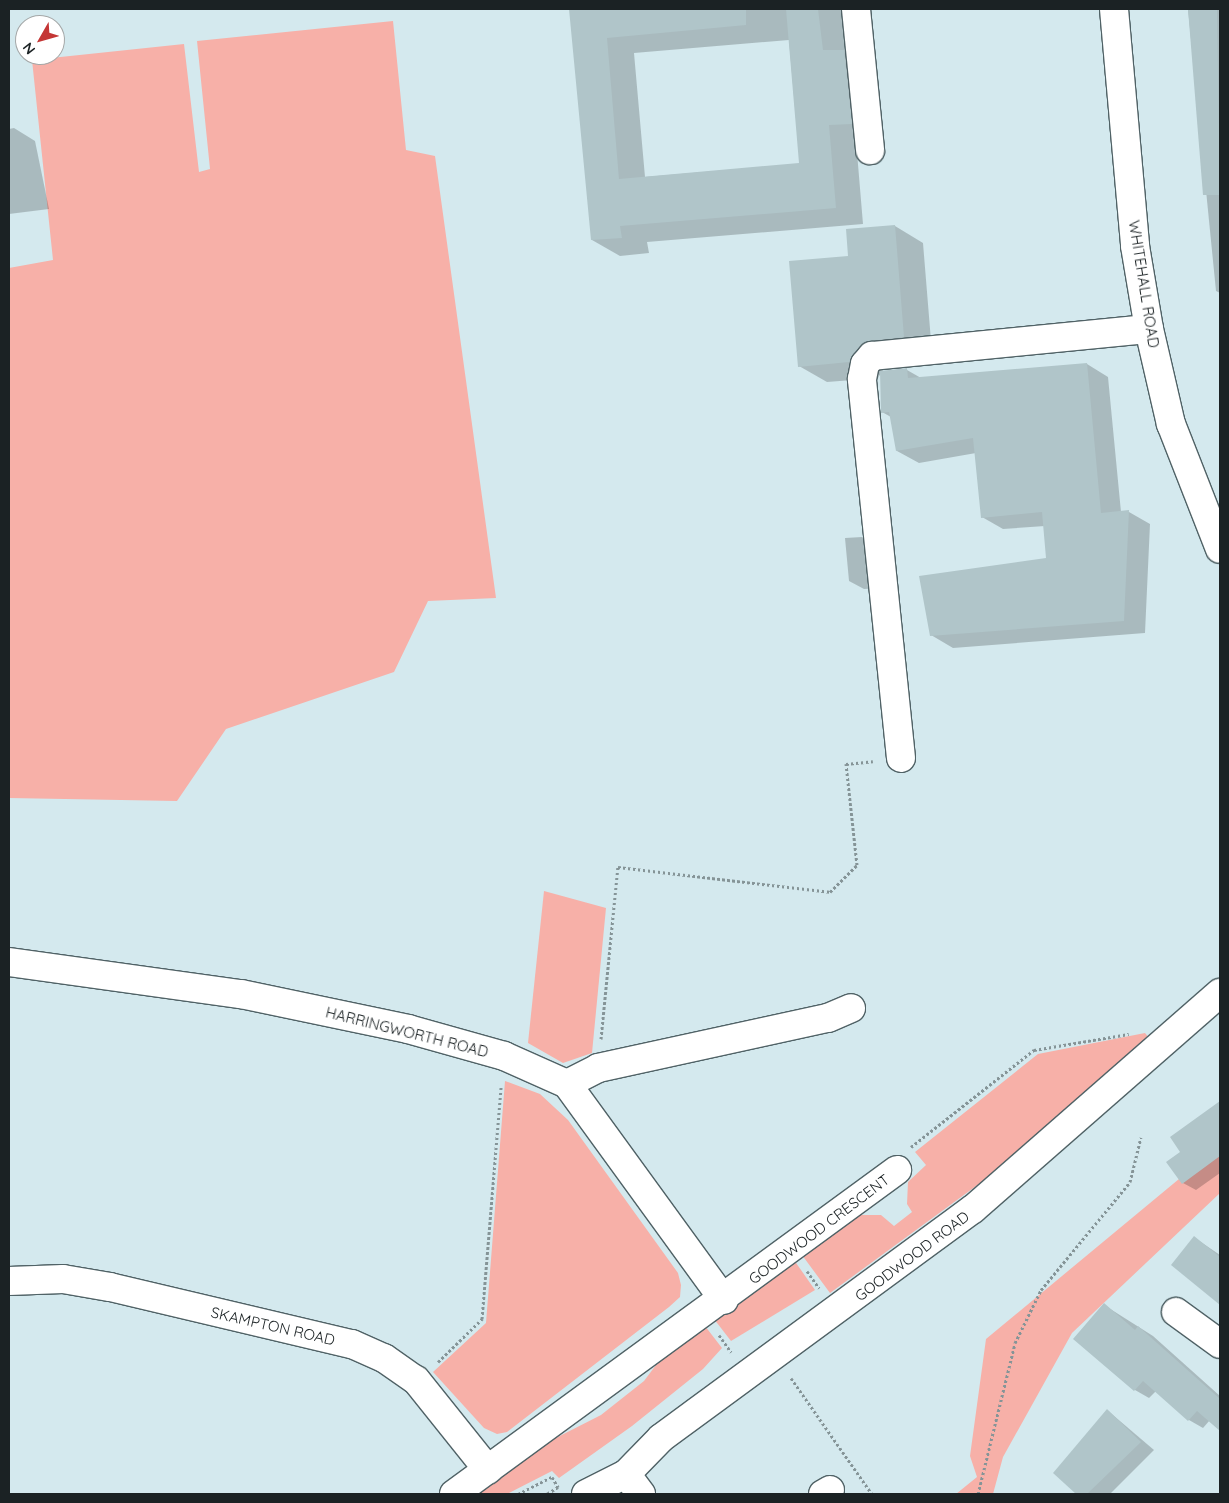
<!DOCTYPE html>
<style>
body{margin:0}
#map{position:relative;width:1229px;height:1503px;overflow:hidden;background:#d4e9ee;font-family:Quicksand,sans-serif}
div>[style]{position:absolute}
.green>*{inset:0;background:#f7b0a8}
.shadow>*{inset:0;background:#0003}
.building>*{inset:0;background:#b0c5c9}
.path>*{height:3px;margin-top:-1.5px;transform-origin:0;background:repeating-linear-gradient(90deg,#859497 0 2.5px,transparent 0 5px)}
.roads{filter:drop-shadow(1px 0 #506266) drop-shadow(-1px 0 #506266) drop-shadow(0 1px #506266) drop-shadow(0 -1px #506266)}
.minor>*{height:28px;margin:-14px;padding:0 14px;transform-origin:14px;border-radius:14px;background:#fff}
span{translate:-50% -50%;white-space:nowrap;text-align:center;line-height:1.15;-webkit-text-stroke:4px #fff;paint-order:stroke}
.street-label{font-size:15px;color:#1b2224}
.frame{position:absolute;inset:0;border:10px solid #1b2224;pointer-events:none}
.north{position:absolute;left:15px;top:15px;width:50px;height:50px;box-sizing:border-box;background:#fff;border:1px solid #a4a7a7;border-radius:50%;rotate:232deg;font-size:14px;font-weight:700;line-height:20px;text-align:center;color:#1b2224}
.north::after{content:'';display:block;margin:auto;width:18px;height:22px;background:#c43635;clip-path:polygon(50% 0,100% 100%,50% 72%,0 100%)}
</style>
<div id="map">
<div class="green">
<i style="clip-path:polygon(393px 21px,406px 150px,435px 156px,496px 598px,428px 601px,394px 672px,226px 729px,177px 801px,9px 798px,9px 268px,53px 260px,32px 60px,184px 44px,199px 172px,210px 169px,197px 41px)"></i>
<i style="clip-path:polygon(544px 891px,606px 908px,592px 1053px,563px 1063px,528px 1043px)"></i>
<i style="clip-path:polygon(1145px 1033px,1150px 1039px,1013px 1159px,830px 1293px,802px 1255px,857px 1215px,881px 1215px,894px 1226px,912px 1212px,907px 1204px,908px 1182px,926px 1165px,915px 1152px,1038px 1054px)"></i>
<i style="clip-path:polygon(505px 1081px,540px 1094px,568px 1120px,678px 1273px,681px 1285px,680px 1297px,669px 1307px,507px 1432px,497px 1434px,484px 1428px,433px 1372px,486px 1323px)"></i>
<i style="clip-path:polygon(1220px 1145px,1220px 1193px,1072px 1333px,1003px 1457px,993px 1494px,956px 1494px,977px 1477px,970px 1456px,986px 1339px)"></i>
<i style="clip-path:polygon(794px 1260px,815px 1290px,731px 1341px,714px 1319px)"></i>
<i style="clip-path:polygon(705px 1326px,722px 1348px,703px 1369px,632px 1426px,559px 1478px,552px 1471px,507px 1494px,474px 1494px,546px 1443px,601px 1415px,644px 1381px,662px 1357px)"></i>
</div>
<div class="shadow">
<i style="clip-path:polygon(evenodd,570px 9px,845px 9px,863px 224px,647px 242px,649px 253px,620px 256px,592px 240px,570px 9px,789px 40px,800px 164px,645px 177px,634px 53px,789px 40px)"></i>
<i style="clip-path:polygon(1188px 9px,1220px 9px,1220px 293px,1216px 291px)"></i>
<i style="clip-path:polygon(14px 128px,35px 141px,49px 209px,9px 214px,9px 129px)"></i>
<i style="clip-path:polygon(895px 226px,923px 243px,932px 353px,889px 362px,882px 372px,907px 370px,921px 378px,1087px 364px,1108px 377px,1121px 512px,1129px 512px,1150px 524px,1145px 633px,953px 648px,931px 635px,1048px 559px,1045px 526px,1003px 529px,982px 517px,976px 453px,919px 463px,897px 451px,891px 417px,882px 412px,881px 373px,878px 378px,827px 382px,799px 366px,850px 258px)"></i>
<i style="clip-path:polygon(862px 537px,876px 545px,881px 588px,864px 589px,849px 581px,845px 538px)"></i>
<i style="clip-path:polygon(1220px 1103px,1220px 1173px,1196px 1190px,1183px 1183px,1182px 1152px,1172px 1137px)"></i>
<i style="clip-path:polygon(1195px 1238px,1220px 1255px,1220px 1303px,1173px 1265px)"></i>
<i style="clip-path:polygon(1104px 1305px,1153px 1336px,1220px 1396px,1220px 1429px,1210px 1420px,1203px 1428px,1189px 1420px,1156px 1391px,1149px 1398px,1135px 1390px)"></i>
<i style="clip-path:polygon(1107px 1410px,1154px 1450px,1110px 1494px,1078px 1494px,1055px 1473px)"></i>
</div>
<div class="building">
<i style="clip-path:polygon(569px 9px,746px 9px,746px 25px,607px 38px,619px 179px,799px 163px,786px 9px,818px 9px,823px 50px,844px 50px,852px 124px,829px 125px,836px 208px,620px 226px,622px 238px,591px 240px)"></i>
<i style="clip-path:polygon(1188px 9px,1217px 9px,1220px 195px,1203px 195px)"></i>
<i style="clip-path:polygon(895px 225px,904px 337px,870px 341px,860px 346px,849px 362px,798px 367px,789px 261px,848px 256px,846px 229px)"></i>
<i style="clip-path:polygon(1087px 363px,1101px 513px,1129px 510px,1124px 621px,930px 636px,919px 576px,1046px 558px,1042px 512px,981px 518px,973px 438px,896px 451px,889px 412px,881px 413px,880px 371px,907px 368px,908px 378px)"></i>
<i style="clip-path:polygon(1220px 1101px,1220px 1156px,1182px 1184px,1166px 1162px,1180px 1152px,1170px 1137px)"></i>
<i style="clip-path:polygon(1194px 1236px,1220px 1257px,1220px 1305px,1171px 1265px)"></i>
<i style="clip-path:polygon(1104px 1303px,1135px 1330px,1138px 1326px,1220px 1399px,1220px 1431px,1197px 1411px,1188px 1421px,1143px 1381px,1134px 1391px,1073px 1339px)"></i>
<i style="clip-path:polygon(1107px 1409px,1141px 1442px,1087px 1494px,1076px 1494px,1053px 1473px)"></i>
</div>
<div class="path">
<i style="left:601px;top:1039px;width:173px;rotate:-84.4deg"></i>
<i style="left:618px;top:867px;width:213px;rotate:6.7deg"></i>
<i style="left:830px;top:892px;width:38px;rotate:-45deg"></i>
<i style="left:857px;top:865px;width:102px;rotate:-96.2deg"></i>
<i style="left:846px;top:764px;width:27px;rotate:-6deg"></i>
<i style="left:911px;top:1147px;width:157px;rotate:-38.3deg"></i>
<i style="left:1034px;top:1050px;width:96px;rotate:-9.6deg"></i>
<i style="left:807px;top:1271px;width:21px;rotate:55deg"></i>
<i style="left:719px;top:1335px;width:21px;rotate:55deg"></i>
<i style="left:438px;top:1362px;width:62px;rotate:-44.3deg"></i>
<i style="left:482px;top:1319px;width:234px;rotate:-85.3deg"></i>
<i style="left:791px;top:1378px;width:141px;rotate:55.1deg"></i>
<i style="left:518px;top:1494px;width:38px;rotate:-27deg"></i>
<i style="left:552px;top:1477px;width:12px;rotate:59deg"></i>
<i style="left:558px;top:1487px;width:13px;rotate:148deg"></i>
<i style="left:978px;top:1494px;width:155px;rotate:-76.2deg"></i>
<i style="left:1015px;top:1343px;width:59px;rotate:-63.9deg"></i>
<i style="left:1041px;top:1290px;width:140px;rotate:-50.5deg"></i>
<i style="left:1130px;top:1182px;width:46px;rotate:-76.3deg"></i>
</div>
<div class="roads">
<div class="minor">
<i style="left:856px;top:9px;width:142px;rotate:84.3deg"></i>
<i style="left:1114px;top:9px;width:238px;rotate:84.9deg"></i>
<i style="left:1135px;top:246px;width:84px;rotate:80.4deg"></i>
<i style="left:1149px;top:329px;width:98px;rotate:77deg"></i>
<i style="left:1171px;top:424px;width:134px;rotate:68.6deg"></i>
<i style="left:901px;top:758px;width:381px;rotate:-95.9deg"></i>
<i style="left:862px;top:379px;width:15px;rotate:-79deg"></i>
<i style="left:865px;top:364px;width:11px;rotate:-49deg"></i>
<i style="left:872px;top:356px;width:278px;rotate:-5.6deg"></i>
<i style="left:9px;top:962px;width:234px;rotate:7.9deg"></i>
<i style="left:241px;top:994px;width:171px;rotate:11.8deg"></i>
<i style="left:408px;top:1029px;width:100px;rotate:15.7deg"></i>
<i style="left:504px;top:1056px;width:69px;rotate:24deg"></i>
<i style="left:567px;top:1084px;width:267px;rotate:54deg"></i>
<i style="left:567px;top:1084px;width:35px;rotate:-27deg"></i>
<i style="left:598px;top:1068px;width:235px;rotate:-12.3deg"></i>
<i style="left:828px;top:1018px;width:25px;rotate:-23deg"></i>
<i style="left:9px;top:1281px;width:54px;rotate:-2.1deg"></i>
<i style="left:63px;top:1279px;width:48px;rotate:9.7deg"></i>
<i style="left:110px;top:1287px;width:249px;rotate:13.3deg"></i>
<i style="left:352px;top:1344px;width:35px;rotate:24deg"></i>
<i style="left:384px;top:1358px;width:39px;rotate:35deg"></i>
<i style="left:416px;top:1380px;width:115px;rotate:51.3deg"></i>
<i style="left:1176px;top:1312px;width:54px;rotate:36deg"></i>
<i style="left:626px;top:1474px;width:25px;rotate:53deg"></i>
<i style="left:454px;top:1494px;width:549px;rotate:-36.18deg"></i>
<i style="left:586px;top:1494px;width:45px;rotate:-26.6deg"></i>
<i style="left:626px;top:1474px;width:50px;rotate:-45.8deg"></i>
<i style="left:661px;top:1438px;width:387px;rotate:-36.3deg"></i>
<i style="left:973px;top:1209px;width:328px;rotate:-41.2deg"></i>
<i style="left:823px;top:1494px;width:8px;rotate:-30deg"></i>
</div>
</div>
<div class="street-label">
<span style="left:1144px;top:284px;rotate:81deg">WHITEHALL ROAD</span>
<span style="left:407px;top:1032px;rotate:14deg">HARRINGWORTH ROAD</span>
<span style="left:819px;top:1229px;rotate:-37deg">GOODWOOD CRESCENT</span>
<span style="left:912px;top:1256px;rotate:-37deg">GOODWOOD ROAD</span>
<span style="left:273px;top:1326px;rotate:13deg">SKAMPTON ROAD</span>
</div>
<div class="frame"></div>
<div class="north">N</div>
</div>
